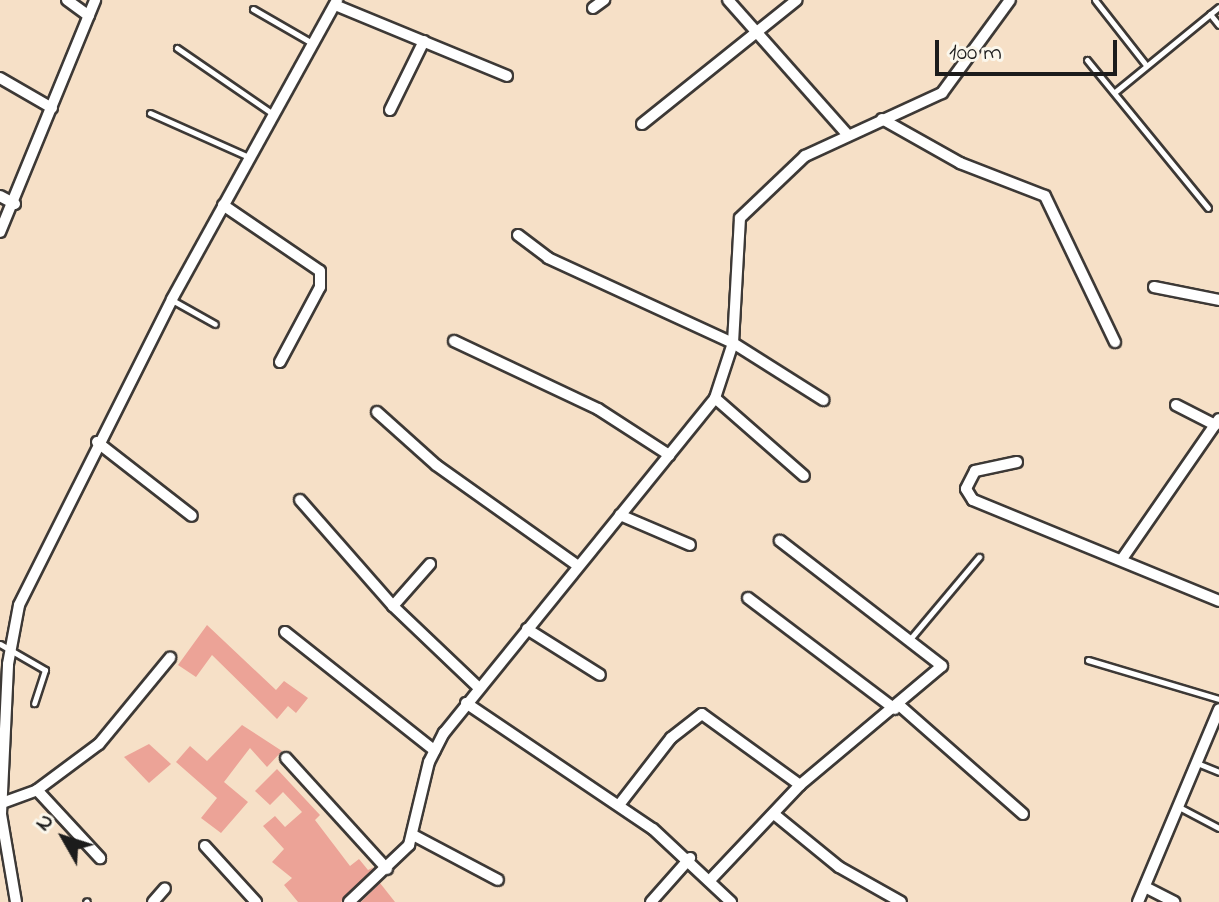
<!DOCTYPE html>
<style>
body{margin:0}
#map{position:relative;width:1219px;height:902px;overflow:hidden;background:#f6e0c7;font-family:"Indie Flower",sans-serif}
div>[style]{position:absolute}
.building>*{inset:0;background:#eca397}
.roads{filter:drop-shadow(2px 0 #3d3936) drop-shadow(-2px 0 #3d3936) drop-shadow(0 2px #3d3936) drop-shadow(0 -2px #3d3936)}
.lane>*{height:5px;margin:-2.5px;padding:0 2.5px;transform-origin:2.5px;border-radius:2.5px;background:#fff}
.street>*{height:10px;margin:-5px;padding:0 5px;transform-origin:5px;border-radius:5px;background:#fff}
span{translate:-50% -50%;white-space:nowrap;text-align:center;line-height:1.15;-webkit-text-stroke:6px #fbf7ec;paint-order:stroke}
.north{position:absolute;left:24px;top:798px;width:80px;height:80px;-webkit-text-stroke:6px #fbf7ec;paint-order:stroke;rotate:309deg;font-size:22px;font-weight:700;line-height:32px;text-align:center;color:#1c1c1c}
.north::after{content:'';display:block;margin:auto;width:28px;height:36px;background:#1c1c1c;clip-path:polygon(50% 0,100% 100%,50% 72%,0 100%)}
.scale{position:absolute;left:935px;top:40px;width:182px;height:36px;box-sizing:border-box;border:4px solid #1c1c1c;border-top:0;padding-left:10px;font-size:24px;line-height:28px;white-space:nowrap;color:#1c1c1c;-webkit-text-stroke:6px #fbf7ec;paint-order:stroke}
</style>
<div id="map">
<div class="building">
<i style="clip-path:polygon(207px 625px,276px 690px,284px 681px,308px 698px,296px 713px,288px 706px,277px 719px,212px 655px,196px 677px,178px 665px)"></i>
<i style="clip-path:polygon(242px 725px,282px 751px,267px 767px,250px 748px,240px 761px,224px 782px,248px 802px,221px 833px,201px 818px,217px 798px,176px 762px,190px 746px,207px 761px)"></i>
<i style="clip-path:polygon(149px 744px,171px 764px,149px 783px,124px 757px)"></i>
<i style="clip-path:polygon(277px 769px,320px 815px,315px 820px,350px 866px,359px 859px,368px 870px,374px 867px,341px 902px,298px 902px,284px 885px,292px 878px,272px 862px,284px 849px,263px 826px,275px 816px,285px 827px,302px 812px,283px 792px,270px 805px,255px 791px)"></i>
<i style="clip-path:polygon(380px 883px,395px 902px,361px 902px)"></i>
</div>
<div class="roads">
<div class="lane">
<i style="left:1095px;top:0;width:83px;rotate:51.9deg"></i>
<i style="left:253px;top:9px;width:68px;rotate:30deg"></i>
<i style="left:1210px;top:14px;width:14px;rotate:51deg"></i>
<i style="left:177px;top:48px;width:116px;rotate:34.5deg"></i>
<i style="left:1087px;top:60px;width:191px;rotate:50.7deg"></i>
<i style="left:1115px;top:92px;width:134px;rotate:-39.3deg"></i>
<i style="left:150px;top:113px;width:108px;rotate:24deg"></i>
<i style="left:172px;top:300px;width:49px;rotate:29.2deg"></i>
<i style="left:911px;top:638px;width:106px;rotate:-50deg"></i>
<i style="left:0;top:644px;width:52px;rotate:30deg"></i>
<i style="left:45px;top:670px;width:35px;rotate:108deg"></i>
<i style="left:1088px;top:660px;width:137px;rotate:16.6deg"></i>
<i style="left:1197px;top:763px;width:24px;rotate:22deg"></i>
<i style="left:1179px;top:807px;width:45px;rotate:27.7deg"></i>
<i style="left:86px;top:902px;width:1px;rotate:-45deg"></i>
</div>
<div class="street">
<i style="left:67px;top:0;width:27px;rotate:36deg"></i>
<i style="left:728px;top:0;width:179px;rotate:48.4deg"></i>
<i style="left:335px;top:5px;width:186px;rotate:22.4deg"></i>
<i style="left:593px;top:8px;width:14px;rotate:-36deg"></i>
<i style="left:0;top:78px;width:60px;rotate:30deg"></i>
<i style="left:390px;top:110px;width:77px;rotate:-63.8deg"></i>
<i style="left:882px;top:119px;width:90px;rotate:29.4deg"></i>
<i style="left:960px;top:163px;width:91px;rotate:21.2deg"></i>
<i style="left:1045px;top:196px;width:162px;rotate:64.4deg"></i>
<i style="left:642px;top:124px;width:198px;rotate:-38.7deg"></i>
<i style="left:0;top:196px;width:17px;rotate:28deg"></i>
<i style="left:223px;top:205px;width:117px;rotate:34.2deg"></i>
<i style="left:320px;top:271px;width:16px;rotate:90deg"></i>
<i style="left:320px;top:287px;width:85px;rotate:118.1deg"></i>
<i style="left:0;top:232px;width:251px;rotate:-67.7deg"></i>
<i style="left:518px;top:235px;width:38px;rotate:37deg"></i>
<i style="left:548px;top:258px;width:204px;rotate:24.7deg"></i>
<i style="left:733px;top:343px;width:107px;rotate:32.3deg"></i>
<i style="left:1154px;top:287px;width:66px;rotate:11.3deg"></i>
<i style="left:454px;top:341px;width:159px;rotate:25.3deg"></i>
<i style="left:598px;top:409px;width:85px;rotate:32.9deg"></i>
<i style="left:715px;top:398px;width:118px;rotate:41.2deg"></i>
<i style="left:1176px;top:405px;width:44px;rotate:27.1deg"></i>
<i style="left:377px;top:412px;width:79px;rotate:41.9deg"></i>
<i style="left:436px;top:465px;width:174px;rotate:35.4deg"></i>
<i style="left:97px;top:442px;width:120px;rotate:37.9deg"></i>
<i style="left:1017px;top:462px;width:43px;rotate:167.9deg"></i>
<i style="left:975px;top:471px;width:20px;rotate:117deg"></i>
<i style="left:966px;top:489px;width:13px;rotate:58deg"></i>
<i style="left:973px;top:500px;width:266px;rotate:22.3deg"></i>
<i style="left:300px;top:500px;width:141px;rotate:48.7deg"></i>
<i style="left:393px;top:606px;width:119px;rotate:43.6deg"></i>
<i style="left:620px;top:515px;width:76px;rotate:23.2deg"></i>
<i style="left:1122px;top:559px;width:170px;rotate:-55.3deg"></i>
<i style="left:748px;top:598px;width:184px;rotate:37.1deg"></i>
<i style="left:393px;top:606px;width:56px;rotate:-48.6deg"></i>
<i style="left:527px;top:629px;width:86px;rotate:32.2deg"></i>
<i style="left:285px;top:632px;width:191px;rotate:38.4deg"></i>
<i style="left:466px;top:703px;width:225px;rotate:34deg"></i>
<i style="left:653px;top:829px;width:107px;rotate:43.1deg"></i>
<i style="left:899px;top:705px;width:165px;rotate:41.3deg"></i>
<i style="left:286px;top:758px;width:150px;rotate:47.7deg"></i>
<i style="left:37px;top:790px;width:93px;rotate:47.2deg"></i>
<i style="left:2px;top:803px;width:37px;rotate:-20deg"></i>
<i style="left:37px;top:790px;width:77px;rotate:-36.6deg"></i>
<i style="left:99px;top:744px;width:112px;rotate:-50.5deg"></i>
<i style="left:619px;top:805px;width:85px;rotate:-52.2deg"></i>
<i style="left:671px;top:738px;width:39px;rotate:-38deg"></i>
<i style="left:702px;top:714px;width:121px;rotate:35.9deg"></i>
<i style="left:774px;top:814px;width:84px;rotate:39.2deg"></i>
<i style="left:839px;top:867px;width:71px;rotate:29.4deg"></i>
<i style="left:413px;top:835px;width:96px;rotate:27.9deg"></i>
<i style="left:205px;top:846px;width:76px;rotate:47.7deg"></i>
<i style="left:712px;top:878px;width:128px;rotate:-46.6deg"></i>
<i style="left:800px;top:785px;width:185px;rotate:-40deg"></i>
<i style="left:942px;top:666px;width:205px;rotate:-142.3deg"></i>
<i style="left:1145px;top:887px;width:33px;rotate:27deg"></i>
<i style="left:16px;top:902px;width:89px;rotate:-99.7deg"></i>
<i style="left:1px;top:814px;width:150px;rotate:-87.3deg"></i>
<i style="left:8px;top:664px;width:60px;rotate:-79.4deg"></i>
<i style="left:19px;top:605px;width:342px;rotate:-63.4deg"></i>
<i style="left:172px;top:299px;width:342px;rotate:-61.1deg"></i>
<i style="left:153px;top:902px;width:18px;rotate:-49deg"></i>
<i style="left:349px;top:902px;width:83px;rotate:-43.5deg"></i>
<i style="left:409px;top:845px;width:85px;rotate:-76.5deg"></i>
<i style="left:429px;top:762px;width:33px;rotate:-63deg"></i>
<i style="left:444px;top:733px;width:431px;rotate:-51deg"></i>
<i style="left:715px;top:398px;width:58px;rotate:-71.9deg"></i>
<i style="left:733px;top:343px;width:125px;rotate:-86.8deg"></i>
<i style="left:740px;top:218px;width:90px;rotate:-43.6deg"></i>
<i style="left:805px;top:156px;width:151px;rotate:-24.7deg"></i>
<i style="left:942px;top:93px;width:115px;rotate:-53.8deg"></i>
<i style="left:651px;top:902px;width:59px;rotate:-48.4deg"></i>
<i style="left:1138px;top:902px;width:209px;rotate:-67.2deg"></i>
</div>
</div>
<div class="north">N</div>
<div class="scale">100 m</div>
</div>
